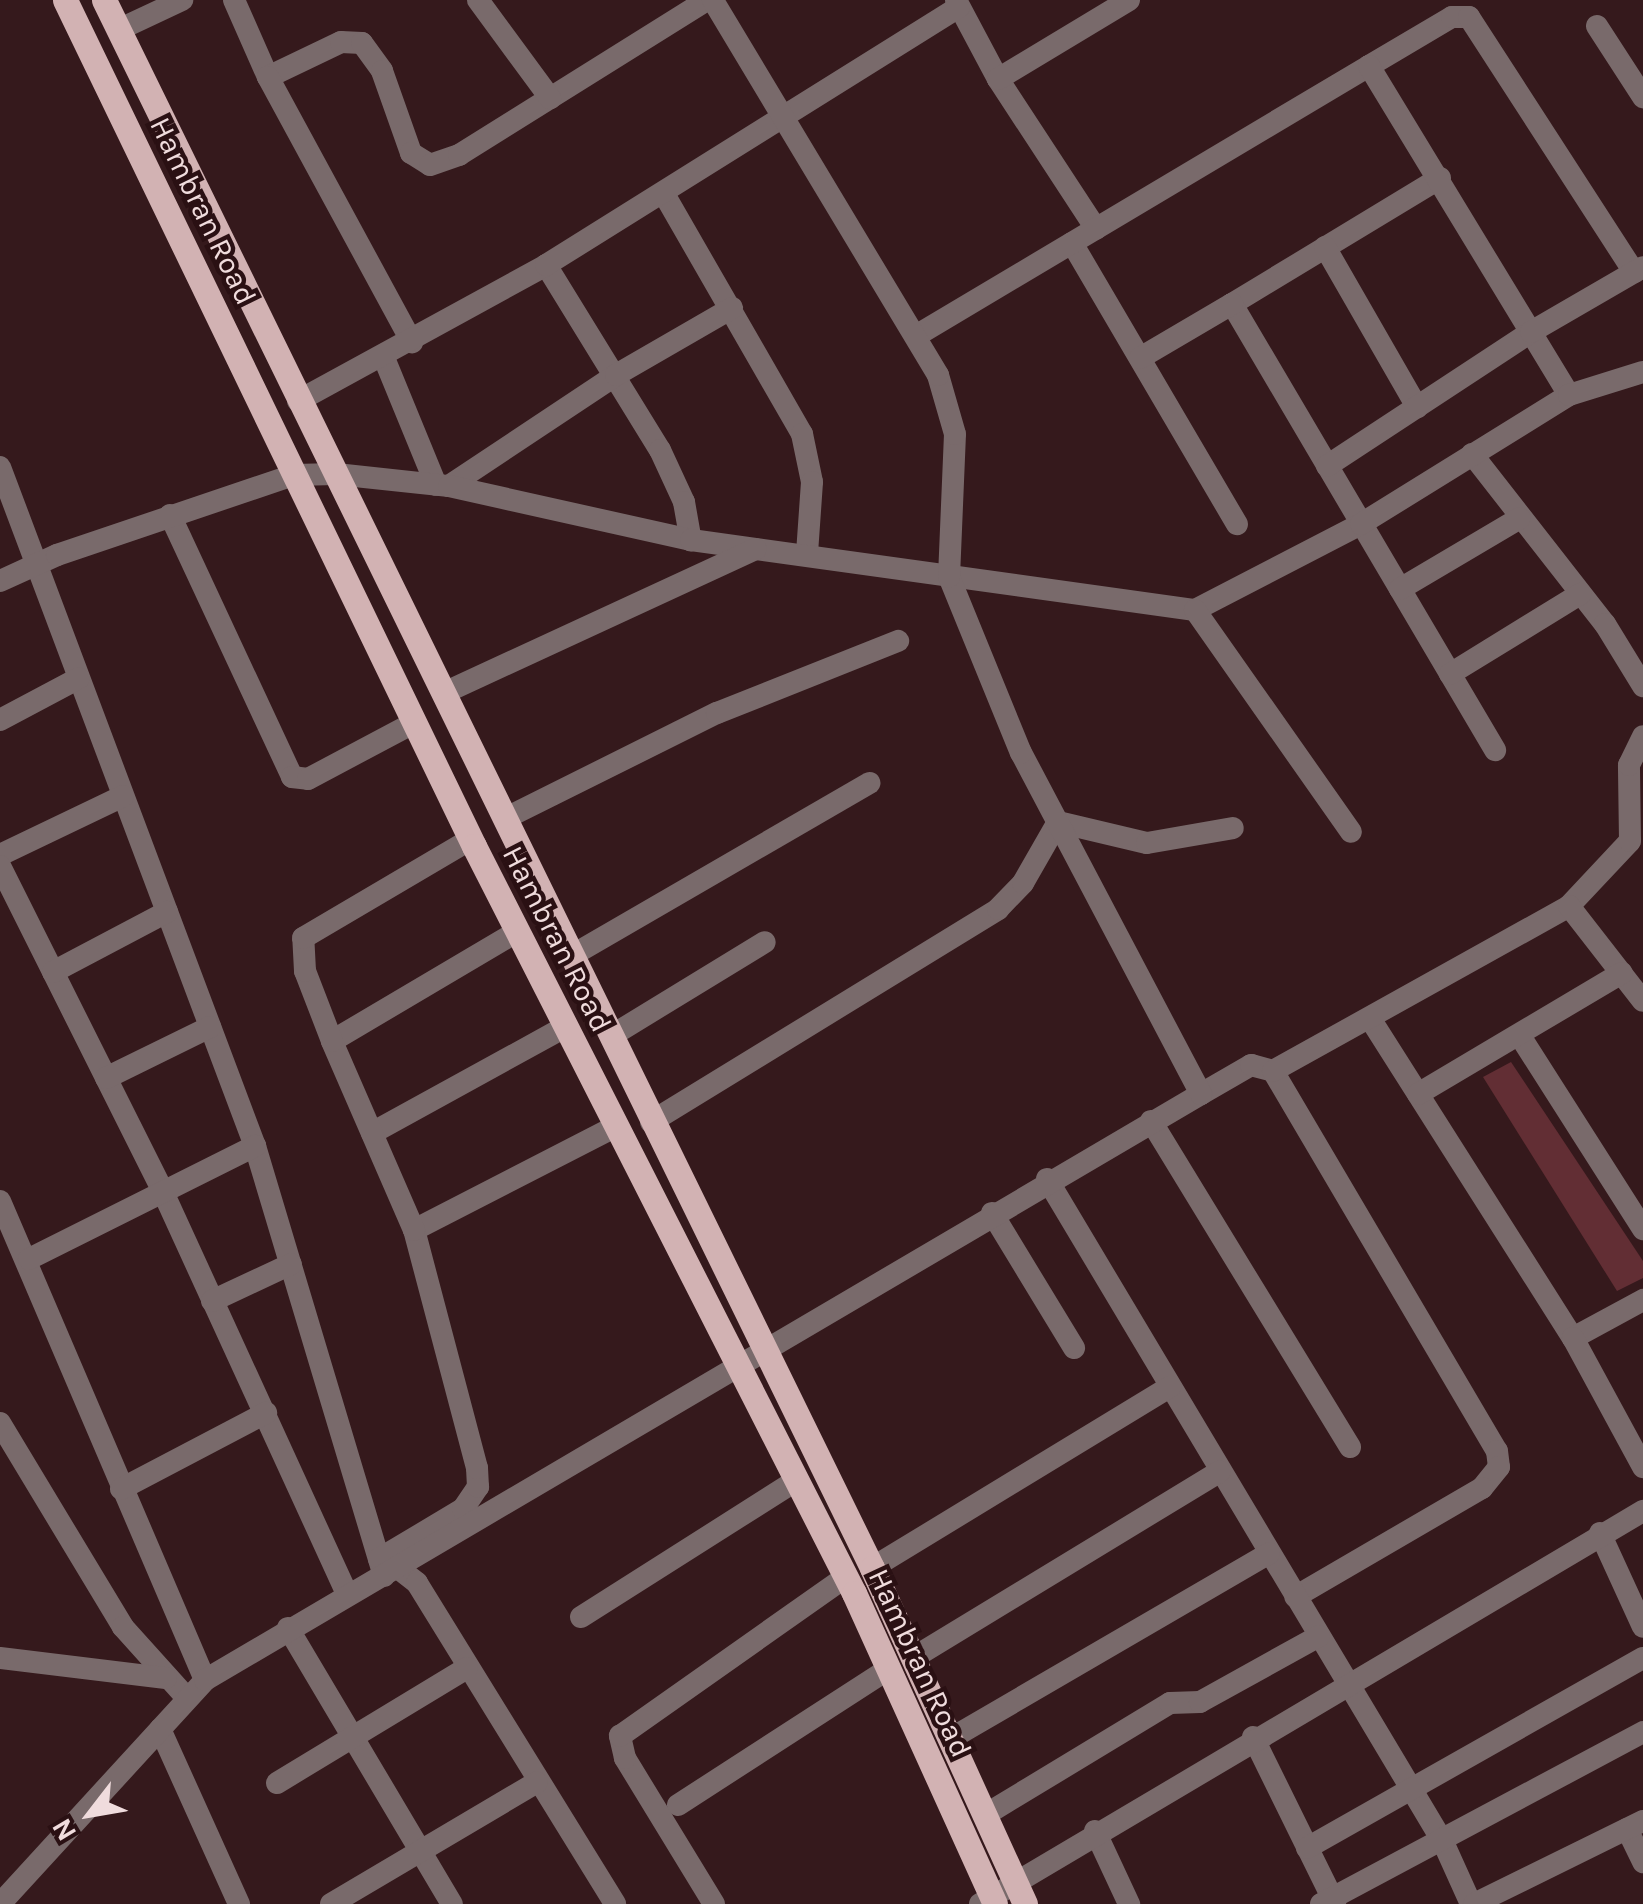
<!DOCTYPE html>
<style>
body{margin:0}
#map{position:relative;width:1643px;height:1904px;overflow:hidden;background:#35191c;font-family:Karla,sans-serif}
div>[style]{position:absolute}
.green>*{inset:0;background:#622e34}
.minor>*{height:22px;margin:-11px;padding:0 11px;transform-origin:11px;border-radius:11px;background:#796a6b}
.major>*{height:25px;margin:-12.5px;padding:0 12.5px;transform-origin:12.5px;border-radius:12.5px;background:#d2b2b3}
span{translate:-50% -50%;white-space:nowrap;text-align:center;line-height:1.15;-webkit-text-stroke:9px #2a1013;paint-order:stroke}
.street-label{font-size:30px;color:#f0dcdd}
.north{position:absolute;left:40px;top:1764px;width:100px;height:100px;-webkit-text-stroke:8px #2a1013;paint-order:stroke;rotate:239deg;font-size:28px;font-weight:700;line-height:40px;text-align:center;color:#f0dcdd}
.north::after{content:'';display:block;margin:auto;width:35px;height:45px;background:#f0dcdd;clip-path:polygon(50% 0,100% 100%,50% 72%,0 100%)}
</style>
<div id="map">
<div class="green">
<i style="clip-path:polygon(1511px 1062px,1643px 1261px,1643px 1278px,1617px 1291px,1483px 1077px)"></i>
</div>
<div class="minor">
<i style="left:234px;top:0;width:84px;rotate:66.2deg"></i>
<i style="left:268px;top:77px;width:81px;rotate:-25.6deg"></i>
<i style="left:341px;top:42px;width:21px;rotate:3deg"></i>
<i style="left:362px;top:43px;width:34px;rotate:54deg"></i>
<i style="left:382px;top:71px;width:87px;rotate:70.5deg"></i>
<i style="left:411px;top:153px;width:22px;rotate:32deg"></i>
<i style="left:430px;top:165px;width:31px;rotate:-19deg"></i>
<i style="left:459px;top:155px;width:292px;rotate:-32deg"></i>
<i style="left:478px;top:0;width:122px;rotate:53.7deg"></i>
<i style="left:956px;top:0;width:89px;rotate:62deg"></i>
<i style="left:998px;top:79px;width:179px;rotate:56.8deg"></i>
<i style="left:1597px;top:26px;width:85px;rotate:57.1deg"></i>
<i style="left:118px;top:30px;width:71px;rotate:-25.1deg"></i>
<i style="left:1369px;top:66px;width:96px;rotate:-30.6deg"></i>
<i style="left:1452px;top:17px;width:17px"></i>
<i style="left:1469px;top:17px;width:304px;rotate:57.1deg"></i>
<i style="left:268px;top:77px;width:302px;rotate:61.5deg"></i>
<i style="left:998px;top:79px;width:153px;rotate:-31.1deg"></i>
<i style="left:1440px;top:178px;width:243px;rotate:148.8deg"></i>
<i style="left:1232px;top:304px;width:518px;rotate:59.47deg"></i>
<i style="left:664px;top:194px;width:277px;rotate:60.1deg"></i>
<i style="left:802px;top:434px;width:49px;rotate:78.2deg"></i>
<i style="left:812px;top:482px;width:72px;rotate:94deg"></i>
<i style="left:1072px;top:243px;width:326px;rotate:59.6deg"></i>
<i style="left:1325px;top:247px;width:185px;rotate:60.1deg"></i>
<i style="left:546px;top:265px;width:217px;rotate:58.4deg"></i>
<i style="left:660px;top:450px;width:57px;rotate:65.2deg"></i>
<i style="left:684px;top:502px;width:39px;rotate:80deg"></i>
<i style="left:919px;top:334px;width:524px;rotate:-30.78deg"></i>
<i style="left:1369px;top:66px;width:385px;rotate:58.7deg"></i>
<i style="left:384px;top:358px;width:137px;rotate:67.7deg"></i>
<i style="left:1140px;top:358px;width:107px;rotate:-30.4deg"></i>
<i style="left:298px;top:401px;width:283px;rotate:-28.7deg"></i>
<i style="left:546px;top:265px;width:487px;rotate:-32deg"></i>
<i style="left:1472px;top:454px;width:216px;rotate:52deg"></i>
<i style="left:1605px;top:624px;width:73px;rotate:58.5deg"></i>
<i style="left:1327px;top:466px;width:244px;rotate:-33.3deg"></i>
<i style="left:1531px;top:332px;width:129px;rotate:-30.1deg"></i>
<i style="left:0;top:467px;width:725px;rotate:69.42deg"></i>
<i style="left:255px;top:1146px;width:449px;rotate:73.3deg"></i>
<i style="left:449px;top:486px;width:201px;rotate:-33.6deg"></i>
<i style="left:616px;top:375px;width:134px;rotate:-30deg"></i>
<i style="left:170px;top:515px;width:289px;rotate:65deg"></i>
<i style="left:292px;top:777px;width:16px;rotate:7deg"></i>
<i style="left:308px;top:779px;width:121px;rotate:-28deg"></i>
<i style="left:0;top:581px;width:63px;rotate:-24.5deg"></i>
<i style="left:57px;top:555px;width:250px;rotate:-18.7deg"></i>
<i style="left:294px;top:475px;width:42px;rotate:-1.4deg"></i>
<i style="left:336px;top:474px;width:114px;rotate:6.1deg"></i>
<i style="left:449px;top:486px;width:248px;rotate:12.6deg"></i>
<i style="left:691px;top:540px;width:509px;rotate:7.91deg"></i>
<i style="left:1195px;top:610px;width:187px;rotate:-27.4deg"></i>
<i style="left:1361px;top:524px;width:245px;rotate:-31.8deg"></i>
<i style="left:1569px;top:395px;width:77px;rotate:-17.3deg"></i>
<i style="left:1400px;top:589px;width:139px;rotate:-30.6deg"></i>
<i style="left:1195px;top:610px;width:271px;rotate:54.9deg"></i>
<i style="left:1450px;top:674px;width:153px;rotate:-31.6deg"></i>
<i style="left:446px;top:692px;width:341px;rotate:-24.8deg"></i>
<i style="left:0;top:720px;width:89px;rotate:-28deg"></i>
<i style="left:506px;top:818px;width:236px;rotate:-26.5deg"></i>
<i style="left:717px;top:713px;width:195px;rotate:-21.7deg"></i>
<i style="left:0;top:855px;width:136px;rotate:-25.6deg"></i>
<i style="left:0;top:866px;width:364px;rotate:63.4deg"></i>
<i style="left:163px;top:1192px;width:442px;rotate:65.4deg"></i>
<i style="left:1569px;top:906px;width:89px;rotate:-46.8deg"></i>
<i style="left:1630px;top:841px;width:76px;rotate:-90.8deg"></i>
<i style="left:1629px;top:765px;width:32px;rotate:-64deg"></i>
<i style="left:571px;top:956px;width:345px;rotate:-30.1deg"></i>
<i style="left:53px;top:972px;width:129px;rotate:-27.8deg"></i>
<i style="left:1371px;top:1020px;width:377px;rotate:57.6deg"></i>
<i style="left:1573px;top:1338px;width:80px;rotate:-28.5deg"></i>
<i style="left:611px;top:1036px;width:180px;rotate:-31.4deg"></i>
<i style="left:1520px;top:1036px;width:229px;rotate:57.5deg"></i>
<i style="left:332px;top:1041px;width:216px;rotate:-30.6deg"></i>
<i style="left:1273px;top:1071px;width:441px;rotate:59.5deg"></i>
<i style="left:1497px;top:1451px;width:16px;rotate:83deg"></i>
<i style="left:1499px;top:1467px;width:27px;rotate:129deg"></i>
<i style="left:1482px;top:1488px;width:216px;rotate:149.8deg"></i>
<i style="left:106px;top:1078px;width:116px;rotate:-26.1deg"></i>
<i style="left:1201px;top:1094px;width:58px;rotate:-30.1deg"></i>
<i style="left:1251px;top:1065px;width:23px;rotate:15deg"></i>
<i style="left:1273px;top:1071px;width:339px;rotate:-29.1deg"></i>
<i style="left:1569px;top:906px;width:120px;rotate:52.1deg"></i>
<i style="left:1418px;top:1094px;width:237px;rotate:-30.7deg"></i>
<i style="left:1151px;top:1121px;width:382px;rotate:58.6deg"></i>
<i style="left:651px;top:1122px;width:407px;rotate:-31.5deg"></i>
<i style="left:998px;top:909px;width:36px;rotate:-46deg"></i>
<i style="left:1023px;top:883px;width:70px;rotate:-60.2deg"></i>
<i style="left:1058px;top:822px;width:91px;rotate:13.3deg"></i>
<i style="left:1147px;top:843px;width:87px;rotate:-9.9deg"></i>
<i style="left:372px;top:1133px;width:220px;rotate:-28.8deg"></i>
<i style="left:1047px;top:1179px;width:772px;rotate:59.15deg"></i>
<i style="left:1443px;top:1842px;width:68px;rotate:65.7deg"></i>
<i style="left:0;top:1201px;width:521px;rotate:66.83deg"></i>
<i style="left:992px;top:1213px;width:158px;rotate:58.7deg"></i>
<i style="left:414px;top:1230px;width:225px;rotate:-27.2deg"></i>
<i style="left:29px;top:1259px;width:253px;rotate:-26.6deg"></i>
<i style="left:212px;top:1301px;width:87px;rotate:-25.1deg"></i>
<i style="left:1573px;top:1338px;width:147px;rotate:61.5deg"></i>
<i style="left:0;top:1423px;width:238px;rotate:58.9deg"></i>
<i style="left:123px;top:1627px;width:96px;rotate:48deg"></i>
<i style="left:121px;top:1489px;width:164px;rotate:-27.7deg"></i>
<i style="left:1600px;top:1533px;width:103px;rotate:65.4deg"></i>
<i style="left:379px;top:1559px;width:98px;rotate:-30.8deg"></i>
<i style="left:463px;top:1509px;width:27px;rotate:-56deg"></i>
<i style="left:478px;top:1487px;width:19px;rotate:-93deg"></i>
<i style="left:477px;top:1468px;width:246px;rotate:-104.8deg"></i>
<i style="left:414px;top:1230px;width:206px;rotate:-113.5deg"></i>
<i style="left:332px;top:1041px;width:75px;rotate:-111.1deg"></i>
<i style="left:305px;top:971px;width:33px;rotate:-93deg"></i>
<i style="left:303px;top:938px;width:195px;rotate:-30.5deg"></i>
<i style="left:398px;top:1568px;width:24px;rotate:38deg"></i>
<i style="left:417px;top:1583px;width:377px;rotate:58.3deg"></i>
<i style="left:872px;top:1568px;width:349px;rotate:-31.3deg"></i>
<i style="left:581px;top:1617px;width:254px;rotate:-32.4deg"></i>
<i style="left:288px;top:1628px;width:321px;rotate:59.3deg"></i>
<i style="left:0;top:1658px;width:167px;rotate:6.9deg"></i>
<i style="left:913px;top:1658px;width:359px;rotate:-31.3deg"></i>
<i style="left:160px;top:1729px;width:192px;rotate:65.7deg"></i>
<i style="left:1253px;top:1737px;width:186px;rotate:63.8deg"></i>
<i style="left:950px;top:1739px;width:369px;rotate:-30.2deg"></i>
<i style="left:277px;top:1783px;width:222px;rotate:-31.2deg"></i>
<i style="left:678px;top:1805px;width:250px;rotate:-32.9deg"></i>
<i style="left:985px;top:1815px;width:216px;rotate:-31.2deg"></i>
<i style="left:1170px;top:1703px;width:30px;rotate:-2deg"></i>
<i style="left:1200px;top:1702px;width:136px;rotate:-29deg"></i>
<i style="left:1627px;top:1829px;width:37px;rotate:64deg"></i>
<i style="left:1095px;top:1831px;width:81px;rotate:65deg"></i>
<i style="left:1307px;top:1848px;width:386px;rotate:-29.5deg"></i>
<i style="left:0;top:1904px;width:304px;rotate:-47.5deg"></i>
<i style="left:205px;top:1680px;width:1156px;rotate:-30.47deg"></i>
<i style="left:1201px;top:1094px;width:386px;rotate:-117.8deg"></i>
<i style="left:1021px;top:753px;width:190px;rotate:-112.2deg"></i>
<i style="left:949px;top:577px;width:143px;rotate:-87.6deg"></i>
<i style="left:955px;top:434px;width:61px;rotate:-106.1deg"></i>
<i style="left:938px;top:375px;width:437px;rotate:-121deg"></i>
<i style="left:331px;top:1904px;width:239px;rotate:-30.6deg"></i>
<i style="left:714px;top:1904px;width:171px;rotate:-121.4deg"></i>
<i style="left:625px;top:1758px;width:23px;rotate:-103deg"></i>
<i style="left:620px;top:1736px;width:276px;rotate:-35.2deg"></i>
<i style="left:980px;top:1904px;width:771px;rotate:-30.66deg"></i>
<i style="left:1321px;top:1904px;width:365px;rotate:-28.1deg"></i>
<i style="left:1474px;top:1904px;width:188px;rotate:-26.2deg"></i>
</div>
<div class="major">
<i style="left:65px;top:0;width:940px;rotate:64.2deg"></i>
<i style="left:474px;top:846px;width:838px;rotate:63.04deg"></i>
<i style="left:854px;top:1593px;width:341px;rotate:65.6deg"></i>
<i style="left:104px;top:0;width:1746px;rotate:63.9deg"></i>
<i style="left:872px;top:1568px;width:369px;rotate:65.5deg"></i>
</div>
<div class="street-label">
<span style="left:203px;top:211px;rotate:64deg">Hambran Road</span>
<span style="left:557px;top:939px;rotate:63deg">Hambran Road</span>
<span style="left:920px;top:1663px;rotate:65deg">Hambran Road</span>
</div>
<div class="north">N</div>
</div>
